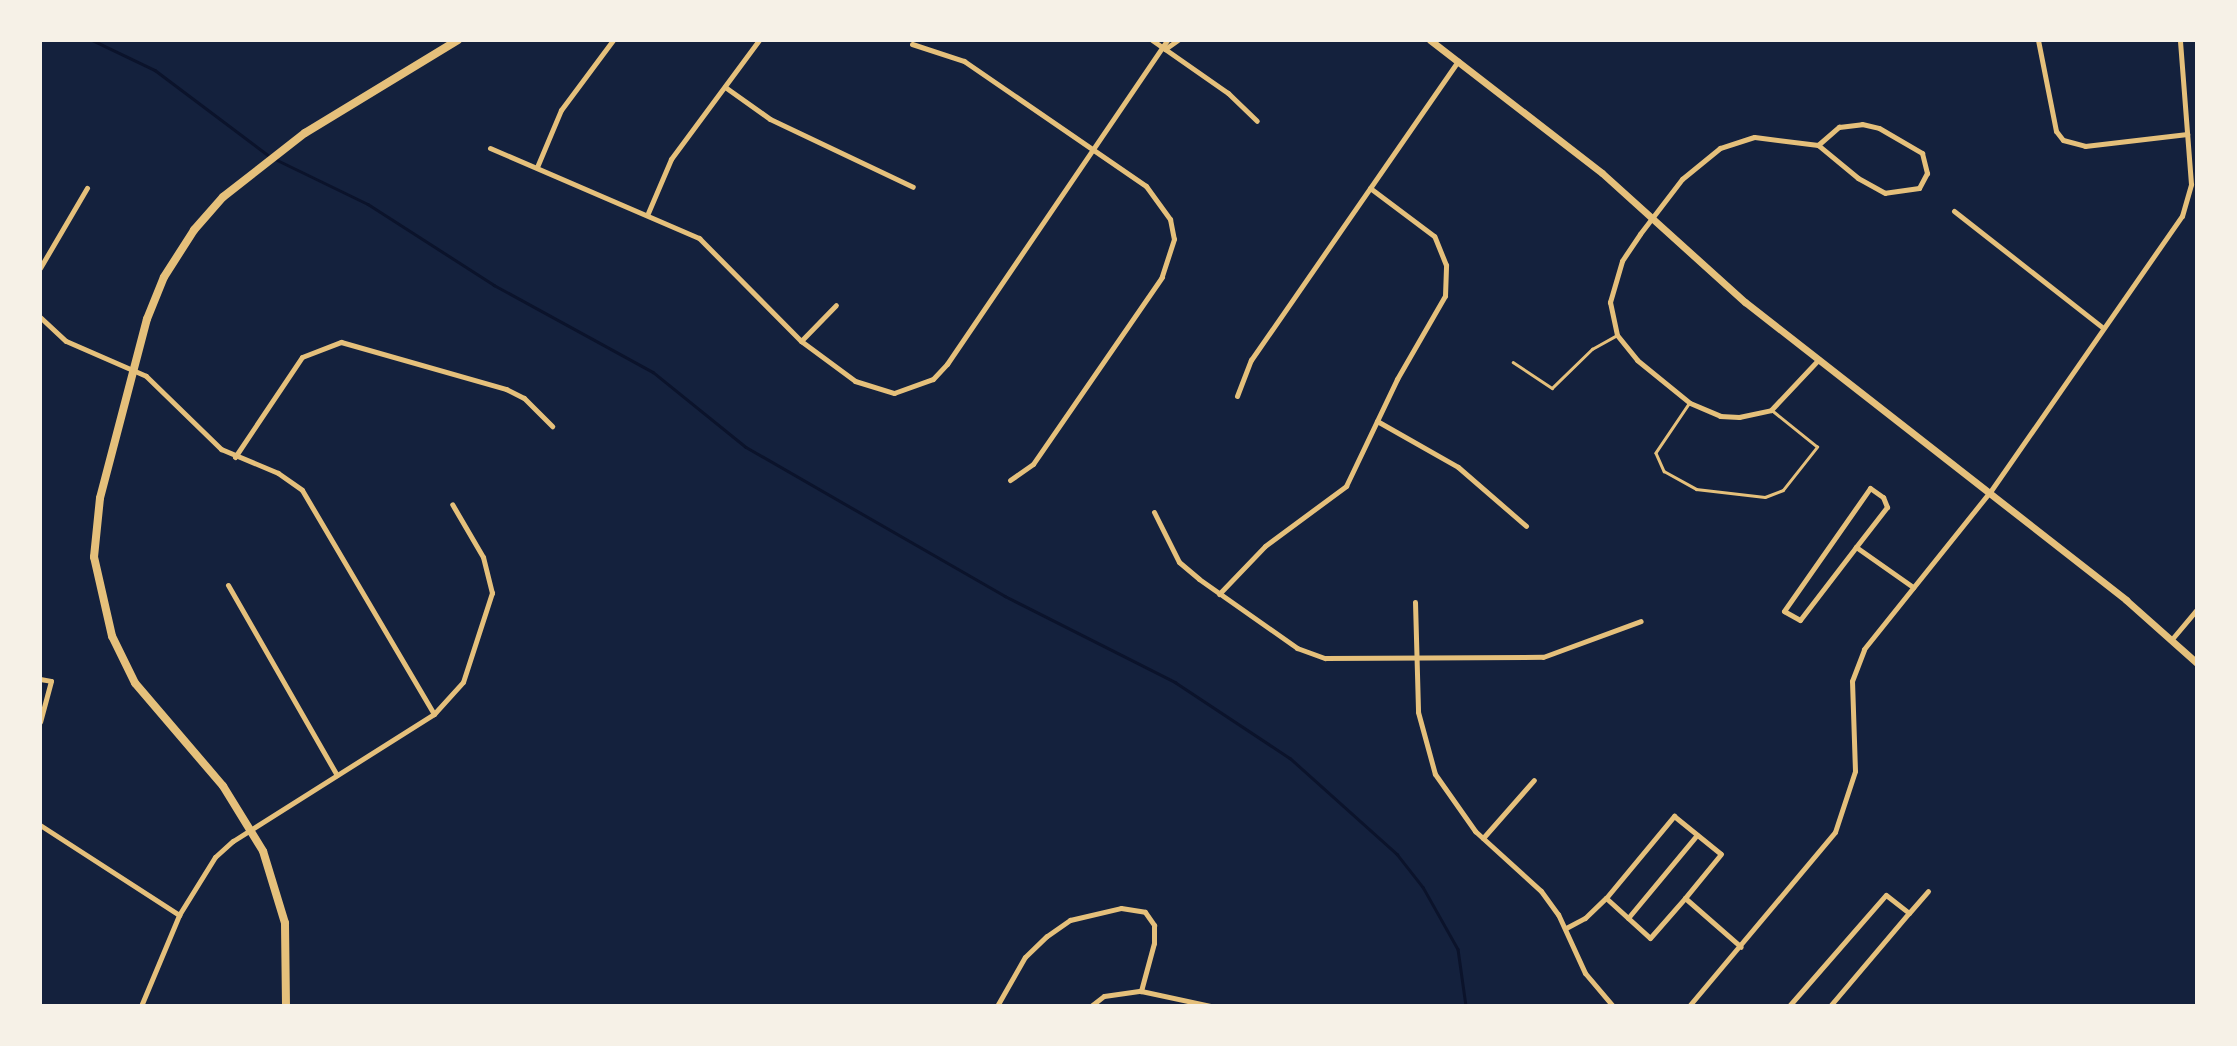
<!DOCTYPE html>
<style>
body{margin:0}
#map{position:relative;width:2237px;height:1046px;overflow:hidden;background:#14213d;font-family:Quicksand,sans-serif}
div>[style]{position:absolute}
.stream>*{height:2.5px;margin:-1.25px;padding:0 1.25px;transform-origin:1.25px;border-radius:1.25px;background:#0b132b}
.service>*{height:2.5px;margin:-1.25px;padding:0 1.25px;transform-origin:1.25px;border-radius:1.25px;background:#e5c07b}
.minor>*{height:5px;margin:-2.5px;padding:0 2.5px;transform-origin:2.5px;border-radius:2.5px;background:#e5c07b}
.tertiary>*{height:7px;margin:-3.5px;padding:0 3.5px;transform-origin:3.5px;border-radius:3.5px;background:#e5c07b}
.secondary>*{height:8px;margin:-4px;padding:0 4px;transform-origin:4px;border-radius:4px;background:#e5c07b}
span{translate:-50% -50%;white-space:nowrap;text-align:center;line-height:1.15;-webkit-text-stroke:6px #f6f1e7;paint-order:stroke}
.frame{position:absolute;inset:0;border:42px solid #f6f1e7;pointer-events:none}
</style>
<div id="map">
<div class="stream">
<i style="left:92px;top:40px;width:70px;rotate:25.5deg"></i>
<i style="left:155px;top:70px;width:143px;rotate:37deg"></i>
<i style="left:269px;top:156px;width:110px;rotate:25.9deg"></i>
<i style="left:368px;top:204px;width:150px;rotate:32.7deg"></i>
<i style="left:494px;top:285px;width:181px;rotate:28.7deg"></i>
<i style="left:653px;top:372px;width:119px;rotate:38.9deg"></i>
<i style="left:746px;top:447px;width:299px;rotate:29.9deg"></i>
<i style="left:1005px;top:596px;width:191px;rotate:26.8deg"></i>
<i style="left:1175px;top:682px;width:138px;rotate:33.5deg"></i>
<i style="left:1290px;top:758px;width:144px;rotate:41.9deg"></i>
<i style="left:1397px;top:854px;width:42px;rotate:51.8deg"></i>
<i style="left:1423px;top:887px;width:71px;rotate:60.6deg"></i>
<i style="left:1458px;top:949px;width:58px;rotate:82deg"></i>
</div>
<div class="service">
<i style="left:1513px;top:362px;width:47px;rotate:33.7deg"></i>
<i style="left:1552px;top:388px;width:56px;rotate:-44.3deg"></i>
<i style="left:1592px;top:349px;width:29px;rotate:-29deg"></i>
<i style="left:1689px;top:404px;width:59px;rotate:124deg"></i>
<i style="left:1656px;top:453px;width:20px;rotate:66deg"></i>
<i style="left:1664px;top:471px;width:37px;rotate:29deg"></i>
<i style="left:1696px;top:489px;width:69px;rotate:6.6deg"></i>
<i style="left:1765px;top:497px;width:19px;rotate:-21deg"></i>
<i style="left:1783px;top:490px;width:55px;rotate:-51.7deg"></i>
<i style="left:1817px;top:447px;width:59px;rotate:-141.2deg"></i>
</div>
<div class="minor">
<i style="left:1152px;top:40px;width:93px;rotate:34.9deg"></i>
<i style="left:1228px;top:93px;width:40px;rotate:44deg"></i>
<i style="left:2038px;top:40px;width:93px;rotate:78.8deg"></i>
<i style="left:2056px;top:131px;width:11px;rotate:52deg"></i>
<i style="left:2063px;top:140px;width:23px;rotate:15deg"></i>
<i style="left:2085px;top:146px;width:103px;rotate:-6.7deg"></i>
<i style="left:912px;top:44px;width:55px;rotate:18.1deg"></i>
<i style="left:964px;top:61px;width:221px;rotate:34.5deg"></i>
<i style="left:1146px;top:186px;width:41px;rotate:54deg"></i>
<i style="left:1170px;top:219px;width:20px;rotate:79deg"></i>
<i style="left:1174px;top:239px;width:40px;rotate:108deg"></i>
<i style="left:1162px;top:277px;width:227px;rotate:124.6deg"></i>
<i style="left:1033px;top:464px;width:28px;rotate:145deg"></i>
<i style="left:1165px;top:49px;width:16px;rotate:-35deg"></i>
<i style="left:725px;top:87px;width:55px;rotate:35.4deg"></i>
<i style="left:770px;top:119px;width:158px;rotate:25.4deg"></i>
<i style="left:1818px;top:145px;width:28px;rotate:-41deg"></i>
<i style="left:1839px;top:127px;width:23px;rotate:-7deg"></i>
<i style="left:1862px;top:124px;width:17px;rotate:13deg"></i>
<i style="left:1879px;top:128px;width:50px;rotate:30.2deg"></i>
<i style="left:1922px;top:153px;width:21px;rotate:76deg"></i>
<i style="left:1927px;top:173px;width:17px;rotate:118deg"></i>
<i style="left:1919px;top:188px;width:34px;rotate:172deg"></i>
<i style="left:1885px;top:193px;width:31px;rotate:-151deg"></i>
<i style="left:1858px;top:178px;width:52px;rotate:-140.5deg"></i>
<i style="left:1818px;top:145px;width:64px;rotate:-172.9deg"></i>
<i style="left:1754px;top:137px;width:36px;rotate:162deg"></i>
<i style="left:1720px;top:148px;width:49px;rotate:140.8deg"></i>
<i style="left:1682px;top:179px;width:69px;rotate:127.4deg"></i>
<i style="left:1640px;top:234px;width:32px;rotate:124deg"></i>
<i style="left:1622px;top:261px;width:43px;rotate:106.3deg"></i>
<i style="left:1610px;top:302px;width:34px;rotate:78deg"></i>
<i style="left:1617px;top:335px;width:32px;rotate:51deg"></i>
<i style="left:1637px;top:360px;width:68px;rotate:39.1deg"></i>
<i style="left:1690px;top:403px;width:33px;rotate:23deg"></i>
<i style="left:1720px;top:416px;width:19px;rotate:3deg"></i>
<i style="left:1739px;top:417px;width:33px;rotate:-12deg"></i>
<i style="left:1771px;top:410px;width:70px;rotate:-46.7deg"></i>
<i style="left:490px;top:148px;width:228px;rotate:23.3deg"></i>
<i style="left:699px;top:238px;width:145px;rotate:45.3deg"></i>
<i style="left:801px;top:341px;width:67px;rotate:36.5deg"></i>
<i style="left:855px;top:381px;width:41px;rotate:17.1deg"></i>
<i style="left:894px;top:393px;width:41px;rotate:-19.7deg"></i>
<i style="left:933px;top:379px;width:21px;rotate:-47deg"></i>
<i style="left:947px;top:364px;width:392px;rotate:-55.8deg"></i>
<i style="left:537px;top:167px;width:62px;rotate:-67.2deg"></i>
<i style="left:561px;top:110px;width:87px;rotate:-53.4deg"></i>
<i style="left:1954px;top:211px;width:189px;rotate:38.1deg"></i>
<i style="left:648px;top:213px;width:59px;rotate:-66.9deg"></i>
<i style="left:671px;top:159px;width:148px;rotate:-53.5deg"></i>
<i style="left:40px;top:268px;width:93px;rotate:-59.6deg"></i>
<i style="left:40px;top:317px;width:35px;rotate:43deg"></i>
<i style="left:66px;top:341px;width:87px;rotate:23.6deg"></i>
<i style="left:146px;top:376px;width:105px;rotate:44.2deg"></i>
<i style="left:221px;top:449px;width:62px;rotate:22.8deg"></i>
<i style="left:278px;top:473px;width:29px;rotate:35deg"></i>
<i style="left:302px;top:490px;width:260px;rotate:59.5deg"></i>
<i style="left:801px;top:341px;width:50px;rotate:-45.8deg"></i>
<i style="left:1237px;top:396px;width:39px;rotate:-69deg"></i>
<i style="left:1251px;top:360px;width:364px;rotate:-55.3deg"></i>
<i style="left:1377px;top:421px;width:93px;rotate:29.6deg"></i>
<i style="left:1458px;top:467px;width:90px;rotate:40.9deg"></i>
<i style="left:235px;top:457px;width:120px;rotate:-56.2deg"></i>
<i style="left:302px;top:357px;width:42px;rotate:-21deg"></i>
<i style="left:341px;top:342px;width:172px;rotate:15.9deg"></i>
<i style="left:506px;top:389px;width:20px;rotate:27deg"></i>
<i style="left:524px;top:398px;width:40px;rotate:45deg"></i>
<i style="left:1154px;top:512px;width:56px;rotate:63.4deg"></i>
<i style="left:1179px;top:562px;width:26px;rotate:40deg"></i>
<i style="left:1199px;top:579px;width:120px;rotate:35.1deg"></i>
<i style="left:1297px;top:648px;width:30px;rotate:20deg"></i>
<i style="left:1325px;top:658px;width:218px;rotate:-0.3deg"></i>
<i style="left:1543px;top:657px;width:104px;rotate:-20.2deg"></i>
<i style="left:1856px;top:547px;width:92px;rotate:127.5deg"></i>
<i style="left:1800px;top:620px;width:18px;rotate:-151deg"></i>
<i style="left:1784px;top:611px;width:150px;rotate:-55deg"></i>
<i style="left:1870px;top:488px;width:16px;rotate:35deg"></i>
<i style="left:1883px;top:497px;width:11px;rotate:68deg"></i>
<i style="left:1887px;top:507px;width:51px;rotate:127.8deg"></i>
<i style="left:1856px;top:547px;width:70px;rotate:35.1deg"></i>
<i style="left:228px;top:585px;width:219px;rotate:60.2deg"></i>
<i style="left:1219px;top:594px;width:66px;rotate:-46.2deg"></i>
<i style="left:1265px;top:546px;width:101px;rotate:-36.5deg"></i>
<i style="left:1346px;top:486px;width:119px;rotate:-64.5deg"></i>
<i style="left:1397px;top:379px;width:96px;rotate:-60deg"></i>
<i style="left:1445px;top:296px;width:31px;rotate:-88deg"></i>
<i style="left:1446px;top:265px;width:31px;rotate:-112deg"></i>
<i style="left:1434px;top:236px;width:80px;rotate:-143.1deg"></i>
<i style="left:1415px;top:602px;width:110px;rotate:88.4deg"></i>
<i style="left:1418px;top:712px;width:64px;rotate:74.7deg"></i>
<i style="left:1435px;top:774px;width:70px;rotate:54.9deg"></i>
<i style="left:1475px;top:831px;width:89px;rotate:42.3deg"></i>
<i style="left:1541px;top:891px;width:29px;rotate:54deg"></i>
<i style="left:1558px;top:914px;width:65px;rotate:65.4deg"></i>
<i style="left:1585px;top:973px;width:43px;rotate:49.7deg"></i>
<i style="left:2172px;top:639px;width:39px;rotate:-50deg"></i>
<i style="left:40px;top:679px;width:11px;rotate:10deg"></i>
<i style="left:51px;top:681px;width:42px;rotate:105deg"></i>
<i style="left:40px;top:825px;width:166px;rotate:32.9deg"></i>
<i style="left:1483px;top:838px;width:77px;rotate:-48.7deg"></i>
<i style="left:1606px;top:898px;width:107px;rotate:-50.3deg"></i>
<i style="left:1674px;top:816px;width:60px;rotate:39deg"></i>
<i style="left:1721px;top:854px;width:57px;rotate:129.3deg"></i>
<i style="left:1628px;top:918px;width:108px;rotate:-50.3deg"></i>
<i style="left:1566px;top:928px;width:21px;rotate:-28deg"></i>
<i style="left:1585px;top:918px;width:29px;rotate:-44deg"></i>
<i style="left:1606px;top:898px;width:59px;rotate:42.3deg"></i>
<i style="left:1650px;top:938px;width:53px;rotate:-48.8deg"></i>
<i style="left:1685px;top:898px;width:74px;rotate:41.2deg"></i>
<i style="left:141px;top:1006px;width:99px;rotate:-67.3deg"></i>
<i style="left:179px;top:915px;width:68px;rotate:-58.2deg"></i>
<i style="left:215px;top:857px;width:24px;rotate:-42deg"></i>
<i style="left:233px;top:841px;width:238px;rotate:-32.3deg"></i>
<i style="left:434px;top:714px;width:43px;rotate:-47.8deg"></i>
<i style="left:463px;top:682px;width:94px;rotate:-72deg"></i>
<i style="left:492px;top:593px;width:37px;rotate:-104deg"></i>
<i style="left:483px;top:557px;width:61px;rotate:-120.3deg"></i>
<i style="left:997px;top:1006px;width:56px;rotate:-60.3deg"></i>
<i style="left:1025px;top:957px;width:30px;rotate:-44deg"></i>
<i style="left:1047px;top:936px;width:28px;rotate:-35deg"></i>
<i style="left:1070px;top:920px;width:52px;rotate:-13.2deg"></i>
<i style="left:1121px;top:908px;width:24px;rotate:9deg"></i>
<i style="left:1145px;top:912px;width:16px;rotate:55deg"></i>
<i style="left:1154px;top:925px;width:18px;rotate:90deg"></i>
<i style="left:1154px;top:943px;width:50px;rotate:105.2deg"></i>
<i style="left:1091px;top:1006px;width:16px;rotate:-38deg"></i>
<i style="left:1104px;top:996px;width:37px;rotate:-8deg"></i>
<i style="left:1141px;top:991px;width:72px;rotate:12.1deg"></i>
<i style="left:1689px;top:1006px;width:227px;rotate:-50deg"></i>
<i style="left:1835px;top:832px;width:64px;rotate:-71.8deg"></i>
<i style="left:1855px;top:771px;width:90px;rotate:-91.9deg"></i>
<i style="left:1852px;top:681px;width:34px;rotate:-69deg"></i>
<i style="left:1864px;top:649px;width:201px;rotate:-51.3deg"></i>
<i style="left:1990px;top:492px;width:336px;rotate:-55.2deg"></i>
<i style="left:2182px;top:216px;width:33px;rotate:-74deg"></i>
<i style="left:2191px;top:184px;width:144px;rotate:-94.4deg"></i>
<i style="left:1789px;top:1006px;width:147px;rotate:-48.9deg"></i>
<i style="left:1886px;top:895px;width:29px;rotate:38deg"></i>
<i style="left:1909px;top:913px;width:29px;rotate:-49deg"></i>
<i style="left:1830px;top:1006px;width:122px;rotate:-49.7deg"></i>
</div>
<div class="tertiary">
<i style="left:1430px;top:40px;width:217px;rotate:37.7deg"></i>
<i style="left:1602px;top:173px;width:193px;rotate:42.1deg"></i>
<i style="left:1745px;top:302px;width:484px;rotate:38deg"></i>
<i style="left:2126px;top:600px;width:95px;rotate:41.6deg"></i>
</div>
<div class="secondary">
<i style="left:286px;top:1006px;width:83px;rotate:-90.7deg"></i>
<i style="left:285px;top:923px;width:75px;rotate:-107deg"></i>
<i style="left:263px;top:851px;width:76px;rotate:-121.6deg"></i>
<i style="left:223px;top:786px;width:135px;rotate:-130.5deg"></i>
<i style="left:135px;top:683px;width:52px;rotate:-116.1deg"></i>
<i style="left:112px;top:636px;width:81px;rotate:-102.8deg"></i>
<i style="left:94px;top:557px;width:59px;rotate:-84.2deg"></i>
<i style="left:100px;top:498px;width:185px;rotate:-75.3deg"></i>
<i style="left:147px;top:319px;width:45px;rotate:-68deg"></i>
<i style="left:164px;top:277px;width:56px;rotate:-57.4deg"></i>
<i style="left:194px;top:230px;width:44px;rotate:-48.7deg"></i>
<i style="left:223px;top:197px;width:104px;rotate:-38deg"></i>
<i style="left:305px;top:133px;width:179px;rotate:-31.3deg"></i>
</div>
<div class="frame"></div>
</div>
